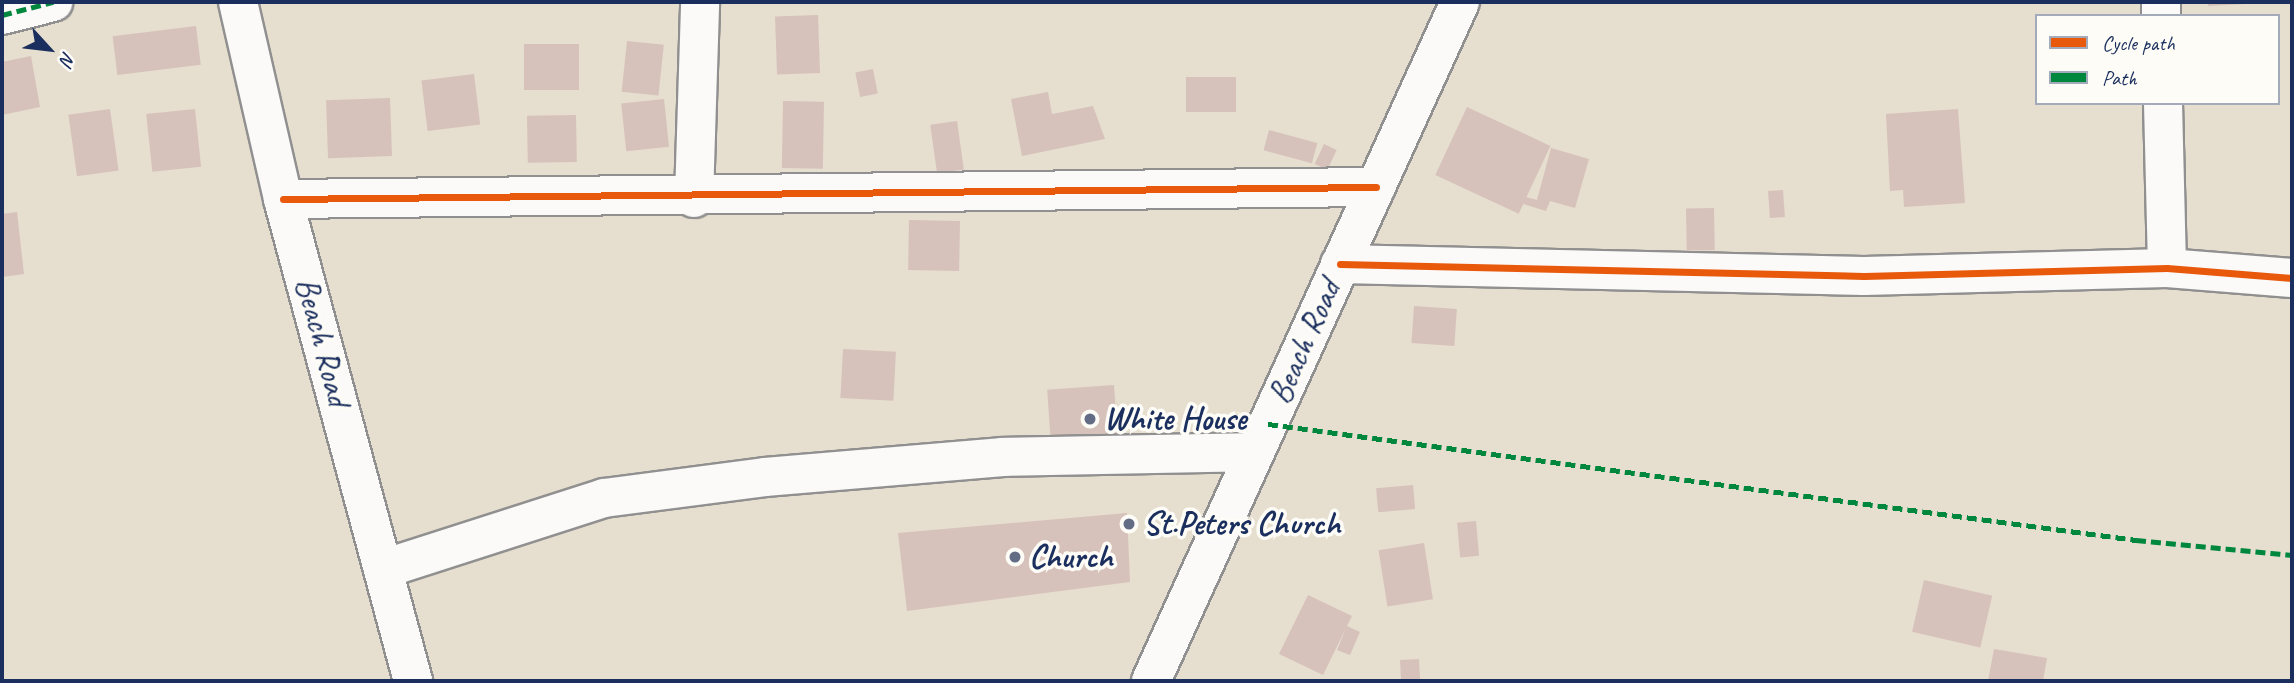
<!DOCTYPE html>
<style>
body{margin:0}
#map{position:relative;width:2294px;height:683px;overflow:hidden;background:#e6dece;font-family:Caveat,sans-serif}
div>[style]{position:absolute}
.building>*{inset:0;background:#d7c2bb;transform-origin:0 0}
.roads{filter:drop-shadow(2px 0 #919090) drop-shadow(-2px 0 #919090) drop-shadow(0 2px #919090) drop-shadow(0 -2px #919090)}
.minor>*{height:38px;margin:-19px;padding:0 19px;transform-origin:19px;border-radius:19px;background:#fbfaf8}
.quiet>*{height:5px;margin-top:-2.5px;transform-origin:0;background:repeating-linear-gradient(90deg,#00873e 0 10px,transparent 0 15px)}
.cycleway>*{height:7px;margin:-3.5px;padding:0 3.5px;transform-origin:3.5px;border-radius:3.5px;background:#e8590c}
.dots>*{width:19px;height:19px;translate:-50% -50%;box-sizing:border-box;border:4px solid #fdfcf7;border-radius:50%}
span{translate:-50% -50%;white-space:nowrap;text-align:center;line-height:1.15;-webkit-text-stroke:7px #fdfcf7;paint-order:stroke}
.street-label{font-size:33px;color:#1b2f5e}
.poi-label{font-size:33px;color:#1b2f5e;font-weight:700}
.left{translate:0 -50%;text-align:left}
.frame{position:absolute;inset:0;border:4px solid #1b2f5e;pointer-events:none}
.legend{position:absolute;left:2035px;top:14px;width:245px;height:91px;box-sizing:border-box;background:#fdfcf7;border:2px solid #a3aaba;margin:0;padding:9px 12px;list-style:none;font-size:21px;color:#1b2f5e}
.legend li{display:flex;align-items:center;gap:14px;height:35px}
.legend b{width:35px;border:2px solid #a3aaba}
.north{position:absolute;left:14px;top:14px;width:70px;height:70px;-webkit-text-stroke:5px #fdfcf7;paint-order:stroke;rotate:117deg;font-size:19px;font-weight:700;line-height:28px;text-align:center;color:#1b2f5e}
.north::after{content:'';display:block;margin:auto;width:24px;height:32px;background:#1b2f5e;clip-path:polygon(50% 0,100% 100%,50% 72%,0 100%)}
</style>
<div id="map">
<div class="building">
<i style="clip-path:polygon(2208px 2px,2244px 2px,2244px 4px,2208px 6px)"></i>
<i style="left:818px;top:15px;width:58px;height:43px;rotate:88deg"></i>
<i style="left:196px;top:26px;width:39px;height:84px;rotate:83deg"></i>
<i style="left:627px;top:41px;width:37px;height:51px;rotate:6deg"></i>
<i style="left:524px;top:44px;width:55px;height:46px"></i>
<i style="clip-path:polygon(31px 56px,40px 107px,2px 115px,2px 62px)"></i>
<i style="left:873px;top:69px;width:25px;height:18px;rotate:79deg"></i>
<i style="left:474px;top:74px;width:51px;height:53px;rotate:83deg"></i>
<i style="left:1236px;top:77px;width:35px;height:50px;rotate:90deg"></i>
<i style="clip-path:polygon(1048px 92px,1052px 114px,1093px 106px,1105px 139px,1022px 156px,1011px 99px)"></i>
<i style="left:390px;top:98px;width:58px;height:64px;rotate:88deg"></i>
<i style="left:664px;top:99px;width:48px;height:43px;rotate:84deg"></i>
<i style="left:783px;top:101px;width:41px;height:67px;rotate:1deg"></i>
<i style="left:1467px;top:107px;width:92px;height:75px;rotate:25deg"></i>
<i style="left:110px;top:109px;width:62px;height:42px;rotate:82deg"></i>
<i style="left:195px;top:109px;width:58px;height:49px;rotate:84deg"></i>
<i style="clip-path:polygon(1958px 109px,1965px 203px,1904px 207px,1903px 190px,1890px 191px,1886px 114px)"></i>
<i style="left:576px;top:115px;width:47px;height:49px;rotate:89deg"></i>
<i style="left:957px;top:121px;width:49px;height:27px;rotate:82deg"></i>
<i style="left:1269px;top:130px;width:50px;height:21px;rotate:15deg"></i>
<i style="left:1324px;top:144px;width:14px;height:22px;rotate:25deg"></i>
<i style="clip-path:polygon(1551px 148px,1589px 159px,1575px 208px,1550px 201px,1546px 211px,1520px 203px,1522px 196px,1537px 200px)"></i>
<i style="left:1783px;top:190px;width:27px;height:15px;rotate:86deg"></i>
<i style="left:1714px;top:208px;width:42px;height:28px;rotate:89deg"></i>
<i style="clip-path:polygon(17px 212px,24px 274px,2px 277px,2px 214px)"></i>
<i style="left:909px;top:220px;width:51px;height:50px;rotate:1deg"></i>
<i style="left:1414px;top:306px;width:43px;height:37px;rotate:4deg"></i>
<i style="left:843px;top:349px;width:53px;height:49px;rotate:3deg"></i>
<i style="left:1114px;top:385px;width:62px;height:67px;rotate:86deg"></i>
<i style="left:1413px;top:485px;width:24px;height:37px;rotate:85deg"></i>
<i style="clip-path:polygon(1127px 513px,1130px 582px,907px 611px,898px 533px)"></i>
<i style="left:1476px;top:521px;width:35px;height:19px;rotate:85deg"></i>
<i style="left:1424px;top:543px;width:57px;height:46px;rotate:81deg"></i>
<i style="left:1924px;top:580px;width:70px;height:53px;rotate:13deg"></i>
<i style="clip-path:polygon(1308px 595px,1352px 616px,1347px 626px,1360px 632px,1350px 655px,1337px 650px,1346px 628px,1323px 675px,1279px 654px)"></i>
<i style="clip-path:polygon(1994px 649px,2047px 658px,2043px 681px,1988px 681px)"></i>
<i style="left:1419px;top:659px;width:22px;height:19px;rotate:87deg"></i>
</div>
<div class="roads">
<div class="minor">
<i style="left:238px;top:2px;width:202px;rotate:77.1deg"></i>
<i style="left:283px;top:199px;width:499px;rotate:74.9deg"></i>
<i style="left:2161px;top:2px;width:14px;rotate:90deg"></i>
<i style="left:2px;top:15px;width:53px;rotate:-14.3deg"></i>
<i style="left:2163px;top:103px;width:165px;rotate:88.6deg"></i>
<i style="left:694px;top:198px;width:196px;rotate:-88.2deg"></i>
<i style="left:283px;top:199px;width:1093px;rotate:-0.63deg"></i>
<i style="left:1340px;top:264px;width:524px;rotate:1.31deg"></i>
<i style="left:1864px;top:276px;width:303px;rotate:-1.5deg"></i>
<i style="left:2167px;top:268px;width:125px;rotate:4.6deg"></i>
<i style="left:383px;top:569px;width:232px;rotate:-17.8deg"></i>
<i style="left:604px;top:498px;width:162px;rotate:-7.4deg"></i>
<i style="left:765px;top:477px;width:239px;rotate:-4.8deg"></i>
<i style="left:1003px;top:457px;width:251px;rotate:-1.1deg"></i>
<i style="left:1151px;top:681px;width:746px;rotate:-65.53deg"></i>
</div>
</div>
<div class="quiet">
<i style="left:2px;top:15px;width:53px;rotate:-14.3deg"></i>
<i style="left:1268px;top:424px;width:876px;rotate:7.61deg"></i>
<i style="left:2136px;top:540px;width:157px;rotate:5.5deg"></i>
</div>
<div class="cycleway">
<i style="left:283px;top:199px;width:1093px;rotate:-0.63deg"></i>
<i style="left:1340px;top:264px;width:524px;rotate:1.31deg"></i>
<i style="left:1864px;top:276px;width:303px;rotate:-1.5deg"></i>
<i style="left:2167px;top:268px;width:125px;rotate:4.6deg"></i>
</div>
<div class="dots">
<i style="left:1090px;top:419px;background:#626c85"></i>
<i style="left:1129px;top:524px;background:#626c85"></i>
<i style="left:1015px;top:557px;background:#626c85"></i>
</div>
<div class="street-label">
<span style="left:322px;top:342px;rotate:75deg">Beach Road</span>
<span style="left:1305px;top:342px;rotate:-66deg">Beach Road</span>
</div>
<div class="poi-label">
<span class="left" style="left:1104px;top:419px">White House</span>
<span class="left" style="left:1143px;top:524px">St.Peters Church</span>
<span class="left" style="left:1029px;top:557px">Church</span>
</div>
<div class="frame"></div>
<ul class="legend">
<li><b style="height:9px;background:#e8590c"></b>Cycle path</li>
<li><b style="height:9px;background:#00873e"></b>Path</li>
</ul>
<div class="north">N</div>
</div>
